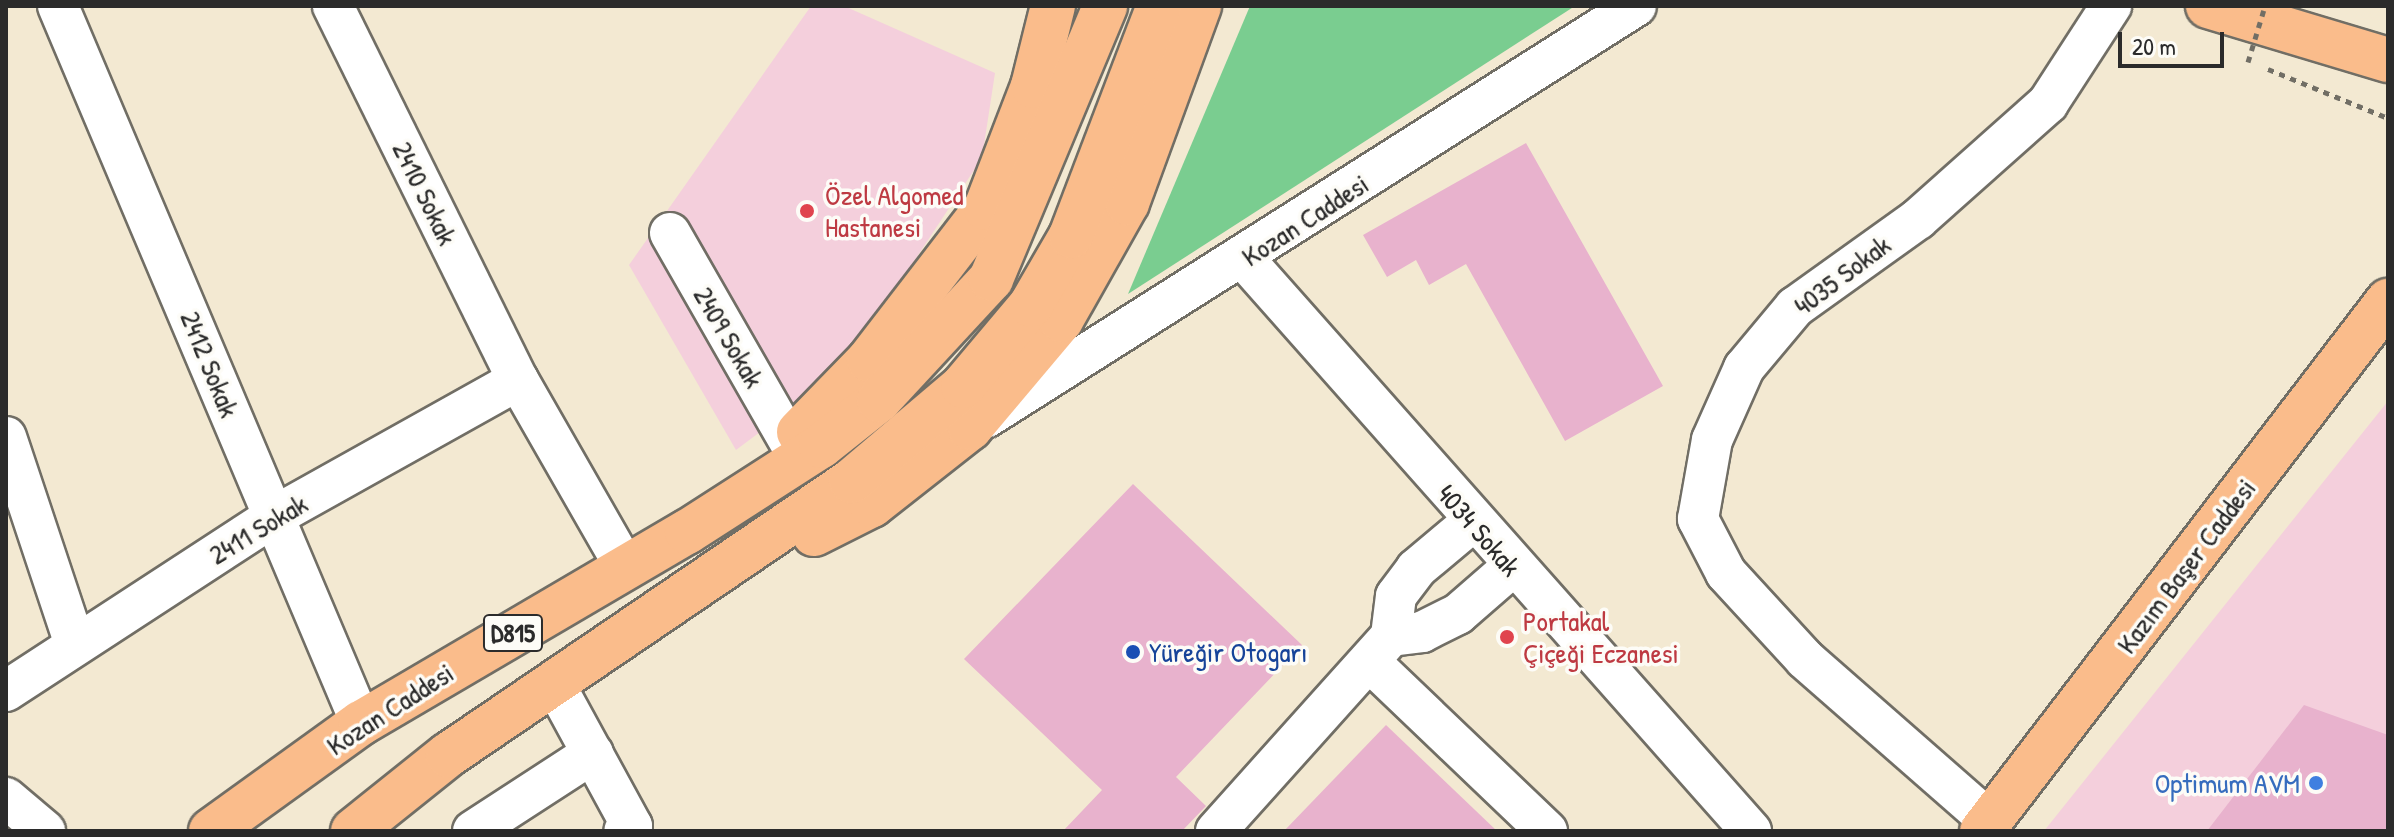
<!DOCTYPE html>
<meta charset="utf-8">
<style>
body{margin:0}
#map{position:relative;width:2394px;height:837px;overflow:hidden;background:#f3e9d2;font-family:"Patrick Hand",sans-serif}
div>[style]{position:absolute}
.built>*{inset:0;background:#f4cfdc}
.green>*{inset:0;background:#7acd90}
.building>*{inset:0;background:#e8b2cd}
.path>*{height:5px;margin-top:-2.5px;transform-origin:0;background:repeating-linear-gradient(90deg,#716e65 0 6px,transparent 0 12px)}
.roads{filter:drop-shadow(2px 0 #716e65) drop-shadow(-2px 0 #716e65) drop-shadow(0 2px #716e65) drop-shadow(0 -2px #716e65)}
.minor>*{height:40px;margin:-20px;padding:0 20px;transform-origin:20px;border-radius:20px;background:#fff}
.major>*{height:44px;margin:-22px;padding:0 22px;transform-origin:22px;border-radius:22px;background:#fabc8b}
.highway>*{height:44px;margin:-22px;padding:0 22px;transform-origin:22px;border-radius:22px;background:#fabc8b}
.path-bridge>*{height:5px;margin-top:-2.5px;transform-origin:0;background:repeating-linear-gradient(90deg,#716e65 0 6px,transparent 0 12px)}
.dots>*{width:22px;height:22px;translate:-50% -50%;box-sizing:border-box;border:4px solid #fdfcf7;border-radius:50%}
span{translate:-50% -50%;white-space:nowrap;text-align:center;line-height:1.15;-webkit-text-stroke:7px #fdfcf7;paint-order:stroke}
.shield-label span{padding:2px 6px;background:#fdfcf7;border:2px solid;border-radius:6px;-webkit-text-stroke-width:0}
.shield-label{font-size:26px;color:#2b2b2b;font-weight:700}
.street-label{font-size:28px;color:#2b2b2b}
.health-label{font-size:28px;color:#be3a42}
.left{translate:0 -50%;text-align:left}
.transit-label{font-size:28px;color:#164399}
.shop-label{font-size:28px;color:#366cbe}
.right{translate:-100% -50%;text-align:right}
.frame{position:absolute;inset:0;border:8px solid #2b2b2b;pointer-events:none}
.scale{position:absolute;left:2118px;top:32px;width:106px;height:36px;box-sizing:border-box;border:4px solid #2b2b2b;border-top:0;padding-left:10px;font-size:24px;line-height:28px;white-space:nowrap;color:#2b2b2b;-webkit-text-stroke:6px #fdfcf7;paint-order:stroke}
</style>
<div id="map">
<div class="built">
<i style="clip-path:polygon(811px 6px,844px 6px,995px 73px,982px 158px,880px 313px,795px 406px,736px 450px,629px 265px)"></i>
<i style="clip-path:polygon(2388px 401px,2388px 831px,2044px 831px)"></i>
</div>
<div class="green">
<i style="clip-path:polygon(1250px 6px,1575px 6px,1128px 294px)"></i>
</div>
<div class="building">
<i style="clip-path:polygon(1526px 143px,1663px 386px,1565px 441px,1466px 264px,1429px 285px,1416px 260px,1387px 277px,1363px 235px)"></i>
<i style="clip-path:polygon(1133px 484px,1302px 645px,1176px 777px,1206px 806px,1182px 831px,1063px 831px,1102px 790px,964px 659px)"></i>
<i style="clip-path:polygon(2304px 705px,2388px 735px,2388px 831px,2207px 831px)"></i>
<i style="clip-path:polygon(1386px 725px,1497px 831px,1284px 831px)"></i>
</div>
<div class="path">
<i style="left:2268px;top:69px;width:130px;rotate:22.2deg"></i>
</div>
<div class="roads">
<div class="minor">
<i style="left:58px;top:6px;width:778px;rotate:67.09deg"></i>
<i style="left:333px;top:6px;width:417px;rotate:63.7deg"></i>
<i style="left:518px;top:380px;width:215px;rotate:60.2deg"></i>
<i style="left:670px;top:233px;width:240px;rotate:60.2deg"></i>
<i style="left:1245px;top:260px;width:763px;rotate:48.45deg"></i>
<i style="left:987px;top:417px;width:768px;rotate:-32.35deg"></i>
<i style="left:6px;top:437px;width:218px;rotate:71.6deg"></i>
<i style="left:1391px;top:636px;width:31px;rotate:-7deg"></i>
<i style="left:1422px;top:632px;width:40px;rotate:-26.6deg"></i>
<i style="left:1458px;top:614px;width:72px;rotate:-41deg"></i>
<i style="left:1370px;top:662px;width:245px;rotate:43.7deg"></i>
<i style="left:555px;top:685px;width:161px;rotate:61.4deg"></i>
<i style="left:632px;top:826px;width:9px;rotate:148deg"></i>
<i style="left:6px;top:691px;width:316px;rotate:-33.1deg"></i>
<i style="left:271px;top:518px;width:283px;rotate:-29.2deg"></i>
<i style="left:6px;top:798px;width:51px;rotate:40.2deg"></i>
<i style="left:1991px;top:822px;width:247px;rotate:-138.8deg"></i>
<i style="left:1805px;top:659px;width:117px;rotate:-132.6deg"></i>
<i style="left:1726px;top:573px;width:61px;rotate:-117.4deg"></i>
<i style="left:1698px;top:519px;width:80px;rotate:-80deg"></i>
<i style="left:1712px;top:440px;width:79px;rotate:-66deg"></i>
<i style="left:1744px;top:368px;width:80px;rotate:-50.1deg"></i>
<i style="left:1795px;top:307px;width:151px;rotate:-35.6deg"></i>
<i style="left:1918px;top:219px;width:174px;rotate:-41.7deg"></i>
<i style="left:2048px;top:103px;width:116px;rotate:-57deg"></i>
<i style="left:473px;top:831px;width:143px;rotate:-33deg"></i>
<i style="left:1216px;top:831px;width:262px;rotate:-48.1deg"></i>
<i style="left:1391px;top:636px;width:40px;rotate:-82.9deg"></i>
<i style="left:1396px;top:596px;width:34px;rotate:-53deg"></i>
<i style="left:1416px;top:569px;width:73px;rotate:-40deg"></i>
</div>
<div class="major">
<i style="left:1982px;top:831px;width:668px;rotate:-52.55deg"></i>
</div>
<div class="highway">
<i style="left:2208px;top:6px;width:188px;rotate:16.7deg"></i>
<i style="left:799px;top:432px;width:100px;rotate:-45.8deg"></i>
<i style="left:869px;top:360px;width:192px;rotate:-52.4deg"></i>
<i style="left:986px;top:208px;width:131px;rotate:-68.9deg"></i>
<i style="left:1033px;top:86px;width:82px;rotate:-76deg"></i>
<i style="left:814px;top:534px;width:65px;rotate:-26.6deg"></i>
<i style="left:872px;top:505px;width:125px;rotate:-38.2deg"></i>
<i style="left:970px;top:428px;width:141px;rotate:-49.9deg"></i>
<i style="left:1061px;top:320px;width:134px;rotate:-60.6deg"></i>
<i style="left:1127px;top:203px;width:210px;rotate:-69.9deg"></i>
<i style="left:211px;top:831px;width:185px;rotate:-35.8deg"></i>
<i style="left:361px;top:723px;width:378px;rotate:-30.4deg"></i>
<i style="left:687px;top:532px;width:159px;rotate:-32.7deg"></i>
<i style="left:821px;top:446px;width:74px;rotate:-38.4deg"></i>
<i style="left:879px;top:400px;width:165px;rotate:-47.2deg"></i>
<i style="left:991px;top:279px;width:296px;rotate:-67.3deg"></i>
<i style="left:353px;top:831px;width:122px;rotate:-38.7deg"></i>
<i style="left:448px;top:755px;width:487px;rotate:-34.2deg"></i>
<i style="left:851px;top:481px;width:147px;rotate:-40.3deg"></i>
<i style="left:963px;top:386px;width:106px;rotate:-50deg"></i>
<i style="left:1031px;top:305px;width:80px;rotate:-59.9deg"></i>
<i style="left:1071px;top:236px;width:246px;rotate:-69.1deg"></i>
</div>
</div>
<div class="path-bridge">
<i style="left:2248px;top:62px;width:59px;rotate:-73.1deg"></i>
</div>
<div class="dots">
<i style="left:807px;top:211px;background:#e0444e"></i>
<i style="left:1507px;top:637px;background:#e0444e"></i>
<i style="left:1133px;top:652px;background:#1a4fb4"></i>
<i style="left:2316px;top:783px;background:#3f7fe0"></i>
</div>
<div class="shield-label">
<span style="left:513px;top:633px">D815</span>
</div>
<div class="street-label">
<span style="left:425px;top:193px;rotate:64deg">2410 Sokak</span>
<span style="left:1305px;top:220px;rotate:-33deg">Kozan Caddesi</span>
<span style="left:1842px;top:275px;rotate:-37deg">4035 Sokak</span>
<span style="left:729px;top:337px;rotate:60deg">2409 Sokak</span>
<span style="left:210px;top:364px;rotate:68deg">2412 Sokak</span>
<span style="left:258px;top:529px;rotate:-31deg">2411 Sokak</span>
<span style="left:1479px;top:530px;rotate:49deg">4034 Sokak</span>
<span style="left:2186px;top:566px;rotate:-53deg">Kazım Başer Caddesi</span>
<span style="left:390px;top:709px;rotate:-33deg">Kozan Caddesi</span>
</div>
<div class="health-label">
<span class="left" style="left:825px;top:211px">Özel Algomed<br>Hastanesi</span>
<span class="left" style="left:1523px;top:637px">Portakal<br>Çiçeği Eczanesi</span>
</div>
<div class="transit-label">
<span class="left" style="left:1149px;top:652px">Yüreğir Otogarı</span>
</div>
<div class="shop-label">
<span class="right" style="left:2300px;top:783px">Optimum AVM</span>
</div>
<div class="frame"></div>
<div class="scale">20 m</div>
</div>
